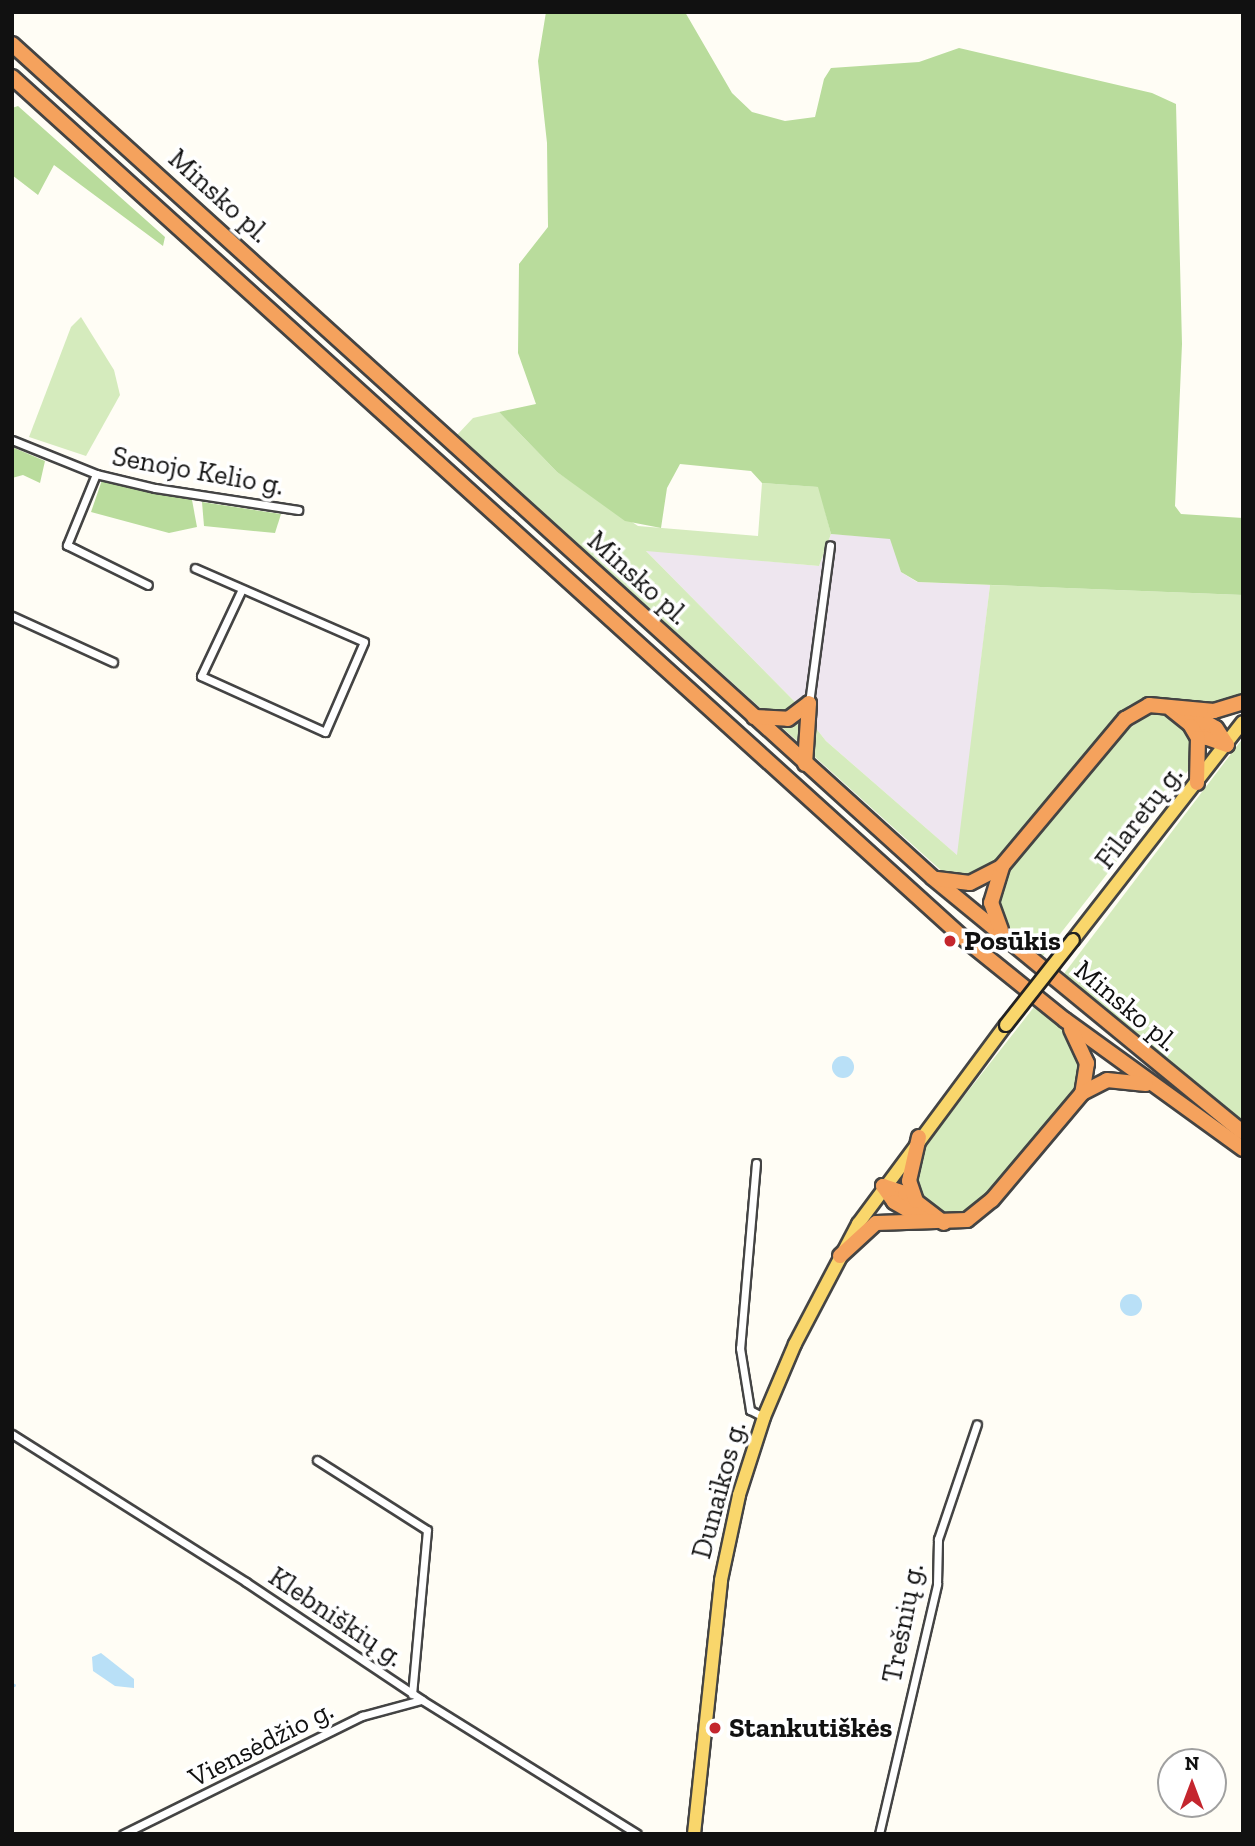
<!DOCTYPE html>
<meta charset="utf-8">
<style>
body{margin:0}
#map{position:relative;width:1255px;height:1846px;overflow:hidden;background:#fffdf5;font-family:"Zilla Slab",serif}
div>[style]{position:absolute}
.industrial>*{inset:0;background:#eee6ef}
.green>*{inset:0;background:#d5ebbd}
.forest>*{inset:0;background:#b9dc9c}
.water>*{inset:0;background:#b9e0f7}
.round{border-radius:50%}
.stream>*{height:2.5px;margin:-1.25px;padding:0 1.25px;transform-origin:1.25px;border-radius:1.25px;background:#b9e0f7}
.roads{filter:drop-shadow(2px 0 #444) drop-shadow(-2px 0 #444) drop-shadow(0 2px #444) drop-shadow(0 -2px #444)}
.street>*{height:7px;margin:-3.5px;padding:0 3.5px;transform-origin:3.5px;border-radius:3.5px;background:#fff}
.primary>*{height:12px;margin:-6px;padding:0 6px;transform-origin:6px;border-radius:6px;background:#f9d66b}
.highway>*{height:14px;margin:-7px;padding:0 7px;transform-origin:7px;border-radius:7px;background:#f5a25d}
.bridges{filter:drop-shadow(2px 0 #222) drop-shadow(-2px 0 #222) drop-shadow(0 2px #222) drop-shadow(0 -2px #222)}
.primary-bridge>*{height:12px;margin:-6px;padding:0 6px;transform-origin:6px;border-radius:6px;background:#f9d66b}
.dots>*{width:19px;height:19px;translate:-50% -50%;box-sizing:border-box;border:4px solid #fff;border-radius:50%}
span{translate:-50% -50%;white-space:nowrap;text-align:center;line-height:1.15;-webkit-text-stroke:7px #fff;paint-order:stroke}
.street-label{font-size:28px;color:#111}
.poi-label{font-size:28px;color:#111;font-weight:700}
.left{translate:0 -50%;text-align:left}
.frame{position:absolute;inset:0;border:14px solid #111;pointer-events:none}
.north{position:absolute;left:1157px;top:1748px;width:70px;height:70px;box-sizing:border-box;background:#fff;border:2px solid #a0a0a0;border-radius:50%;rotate:0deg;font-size:19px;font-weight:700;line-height:28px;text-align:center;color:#111}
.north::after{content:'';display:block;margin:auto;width:24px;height:32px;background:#c4262e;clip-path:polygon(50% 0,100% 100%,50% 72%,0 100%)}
</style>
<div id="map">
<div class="industrial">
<i style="clip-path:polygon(831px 534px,891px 538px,901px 572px,917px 582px,990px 585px,958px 856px,826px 741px,796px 703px,645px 550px,819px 566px)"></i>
</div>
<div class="green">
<i style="clip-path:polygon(81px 317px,114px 370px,120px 395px,86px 456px,29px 437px,71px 327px)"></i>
<i style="clip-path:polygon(499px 412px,557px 472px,638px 526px,758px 536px,762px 483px,819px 487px,831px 534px,819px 566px,646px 551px,796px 703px,826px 741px,957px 855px,990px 585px,1243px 595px,1243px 695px,1209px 705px,1149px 698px,1129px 705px,991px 867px,973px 878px,945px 874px,457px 435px,473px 418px)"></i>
<i style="clip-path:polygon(1153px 712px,1171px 713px,1191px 733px,1191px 767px,1042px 957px,1008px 931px,997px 910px,1003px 875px,1118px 736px)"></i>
<i style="clip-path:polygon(1243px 738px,1243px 1122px,1063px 975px)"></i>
<i style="clip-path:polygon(1034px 1007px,1067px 1032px,1082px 1058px,1075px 1089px,987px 1195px,964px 1212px,939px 1215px,919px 1198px,912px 1173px,921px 1151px)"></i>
</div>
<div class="forest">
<i style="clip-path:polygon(546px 12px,685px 12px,732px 93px,752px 112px,785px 121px,815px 117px,824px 79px,831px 68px,919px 62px,959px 48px,1152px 93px,1176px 104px,1182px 344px,1175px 506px,1181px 514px,1243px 518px,1243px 595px,918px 582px,901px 572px,890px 539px,831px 534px,818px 487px,762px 483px,751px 471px,680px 464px,667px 488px,661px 528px,625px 521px,557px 472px,499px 412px,536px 404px,518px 353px,519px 264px,548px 227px,547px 143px,538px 61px)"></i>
<i style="clip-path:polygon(18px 106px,165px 237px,163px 246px,54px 165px,38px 195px,12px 175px,12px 108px)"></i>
<i style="clip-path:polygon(12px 447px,45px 461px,40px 483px,23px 475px,12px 478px)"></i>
<i style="clip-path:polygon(102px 480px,192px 500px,197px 527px,169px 533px,91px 512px)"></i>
<i style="clip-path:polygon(202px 502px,281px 514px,275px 533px,204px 526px)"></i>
</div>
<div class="water">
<i class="round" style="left:832px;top:1056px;width:22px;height:22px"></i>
<i class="round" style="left:1120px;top:1294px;width:22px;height:22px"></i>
<i style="clip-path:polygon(101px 1653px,134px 1679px,134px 1688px,115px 1686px,93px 1671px,92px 1657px)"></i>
</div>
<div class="stream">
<i style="left:12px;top:1686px;width:2px;rotate:-27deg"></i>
</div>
<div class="roads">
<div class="street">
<i style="left:12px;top:440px;width:91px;rotate:22deg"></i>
<i style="left:96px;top:474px;width:61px;rotate:13.3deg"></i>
<i style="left:155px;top:488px;width:145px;rotate:8.7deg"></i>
<i style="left:96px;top:474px;width:77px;rotate:112.2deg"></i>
<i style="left:67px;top:545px;width:90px;rotate:26.3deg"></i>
<i style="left:195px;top:568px;width:184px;rotate:23.6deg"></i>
<i style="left:364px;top:642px;width:98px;rotate:113.4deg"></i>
<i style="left:325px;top:732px;width:136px;rotate:-155.7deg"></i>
<i style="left:201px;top:676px;width:96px;rotate:-64.8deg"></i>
<i style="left:12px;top:616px;width:111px;rotate:24.5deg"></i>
<i style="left:809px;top:703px;width:159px;rotate:-82.4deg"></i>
<i style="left:756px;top:1163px;width:186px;rotate:94.9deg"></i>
<i style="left:740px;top:1348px;width:63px;rotate:80.8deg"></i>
<i style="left:750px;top:1410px;width:16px;rotate:27deg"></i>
<i style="left:12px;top:1434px;width:277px;rotate:32.3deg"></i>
<i style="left:246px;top:1582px;width:212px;rotate:33.8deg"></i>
<i style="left:422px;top:1700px;width:253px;rotate:31.9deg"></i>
<i style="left:317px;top:1460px;width:130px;rotate:32.5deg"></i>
<i style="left:427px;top:1530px;width:165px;rotate:95.2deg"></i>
<i style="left:123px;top:1834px;width:267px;rotate:-26.3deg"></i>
<i style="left:362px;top:1716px;width:61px;rotate:-15.2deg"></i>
<i style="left:879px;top:1834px;width:257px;rotate:-76.9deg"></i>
<i style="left:937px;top:1584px;width:45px;rotate:-88.7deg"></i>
<i style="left:938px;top:1539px;width:121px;rotate:-71.3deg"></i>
</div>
<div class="primary">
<i style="left:1073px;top:940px;width:276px;rotate:-52.1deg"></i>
<i style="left:694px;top:1834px;width:255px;rotate:-83.9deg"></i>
<i style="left:721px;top:1580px;width:87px;rotate:-78deg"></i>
<i style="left:739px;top:1495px;width:82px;rotate:-72.2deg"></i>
<i style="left:764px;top:1417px;width:79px;rotate:-67deg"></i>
<i style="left:795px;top:1344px;width:136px;rotate:-62.3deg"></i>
<i style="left:858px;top:1224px;width:248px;rotate:-53.4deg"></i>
</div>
<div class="highway">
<i style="left:12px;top:44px;width:1242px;rotate:42.16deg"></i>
<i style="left:933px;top:878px;width:401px;rotate:39.4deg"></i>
<i style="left:12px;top:77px;width:1281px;rotate:42.15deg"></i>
<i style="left:962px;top:937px;width:132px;rotate:38.9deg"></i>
<i style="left:1065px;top:1020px;width:220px;rotate:35.9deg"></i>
<i style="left:1171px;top:709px;width:46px;rotate:38.9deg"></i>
<i style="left:1207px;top:738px;width:21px;rotate:19deg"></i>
<i style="left:1189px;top:712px;width:31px;rotate:31deg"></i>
<i style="left:1216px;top:728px;width:20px;rotate:57deg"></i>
<i style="left:754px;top:717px;width:34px;rotate:3deg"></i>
<i style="left:788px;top:719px;width:26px;rotate:-37deg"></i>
<i style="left:1191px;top:726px;width:14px;rotate:60deg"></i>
<i style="left:1198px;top:738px;width:45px;rotate:91.3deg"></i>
<i style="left:805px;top:764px;width:61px;rotate:-86.2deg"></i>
<i style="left:937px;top:879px;width:33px;rotate:7deg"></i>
<i style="left:970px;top:883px;width:34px;rotate:-27deg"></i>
<i style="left:1001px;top:930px;width:29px;rotate:-110deg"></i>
<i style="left:991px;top:903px;width:39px;rotate:-73deg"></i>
<i style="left:1002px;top:866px;width:192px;rotate:-50.1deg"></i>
<i style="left:1125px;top:719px;width:28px;rotate:-30deg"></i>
<i style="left:1149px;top:705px;width:65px;rotate:5.3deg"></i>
<i style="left:1214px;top:711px;width:30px;rotate:-17deg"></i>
<i style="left:1071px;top:1029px;width:38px;rotate:65deg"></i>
<i style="left:1087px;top:1063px;width:30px;rotate:99deg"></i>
<i style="left:883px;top:1186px;width:23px;rotate:18deg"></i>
<i style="left:905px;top:1193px;width:49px;rotate:37.6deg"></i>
<i style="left:883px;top:1186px;width:19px;rotate:55deg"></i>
<i style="left:894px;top:1202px;width:34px;rotate:30deg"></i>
<i style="left:916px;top:1201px;width:21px;rotate:-109deg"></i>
<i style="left:909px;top:1181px;width:45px;rotate:-77.2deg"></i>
<i style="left:840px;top:1256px;width:49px;rotate:-42.5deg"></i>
<i style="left:876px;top:1223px;width:91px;rotate:-1.9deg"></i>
<i style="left:967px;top:1220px;width:32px;rotate:-39deg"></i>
<i style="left:992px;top:1200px;width:140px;rotate:-49.9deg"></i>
<i style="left:1082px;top:1093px;width:28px;rotate:-27deg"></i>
<i style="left:1107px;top:1080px;width:39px;rotate:6deg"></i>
</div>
</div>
<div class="bridges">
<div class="primary-bridge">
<i style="left:1006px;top:1025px;width:108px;rotate:-51.8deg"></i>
</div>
</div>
<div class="dots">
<i style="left:950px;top:941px;background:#c4262e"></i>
<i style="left:715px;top:1728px;background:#c4262e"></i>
</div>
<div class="street-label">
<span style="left:219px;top:196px;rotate:42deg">Minsko pl.</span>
<span style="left:198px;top:471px;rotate:10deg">Senojo Kelio g.</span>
<span style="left:638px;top:578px;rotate:42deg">Minsko pl.</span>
<span style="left:1139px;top:817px;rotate:-52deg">Filaretų g.</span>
<span style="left:1126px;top:1006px;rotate:40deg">Minsko pl.</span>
<span style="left:719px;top:1490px;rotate:-75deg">Dunaikos g.</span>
<span style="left:336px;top:1617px;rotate:34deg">Klebniškių g.</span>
<span style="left:903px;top:1623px;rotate:-79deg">Trešnių g.</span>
<span style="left:261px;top:1744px;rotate:-27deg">Viensėdžio g.</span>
</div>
<div class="poi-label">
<span class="left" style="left:964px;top:941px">Posūkis</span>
<span class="left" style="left:729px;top:1728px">Stankutiškės</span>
</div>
<div class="frame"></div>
<div class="north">N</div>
</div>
